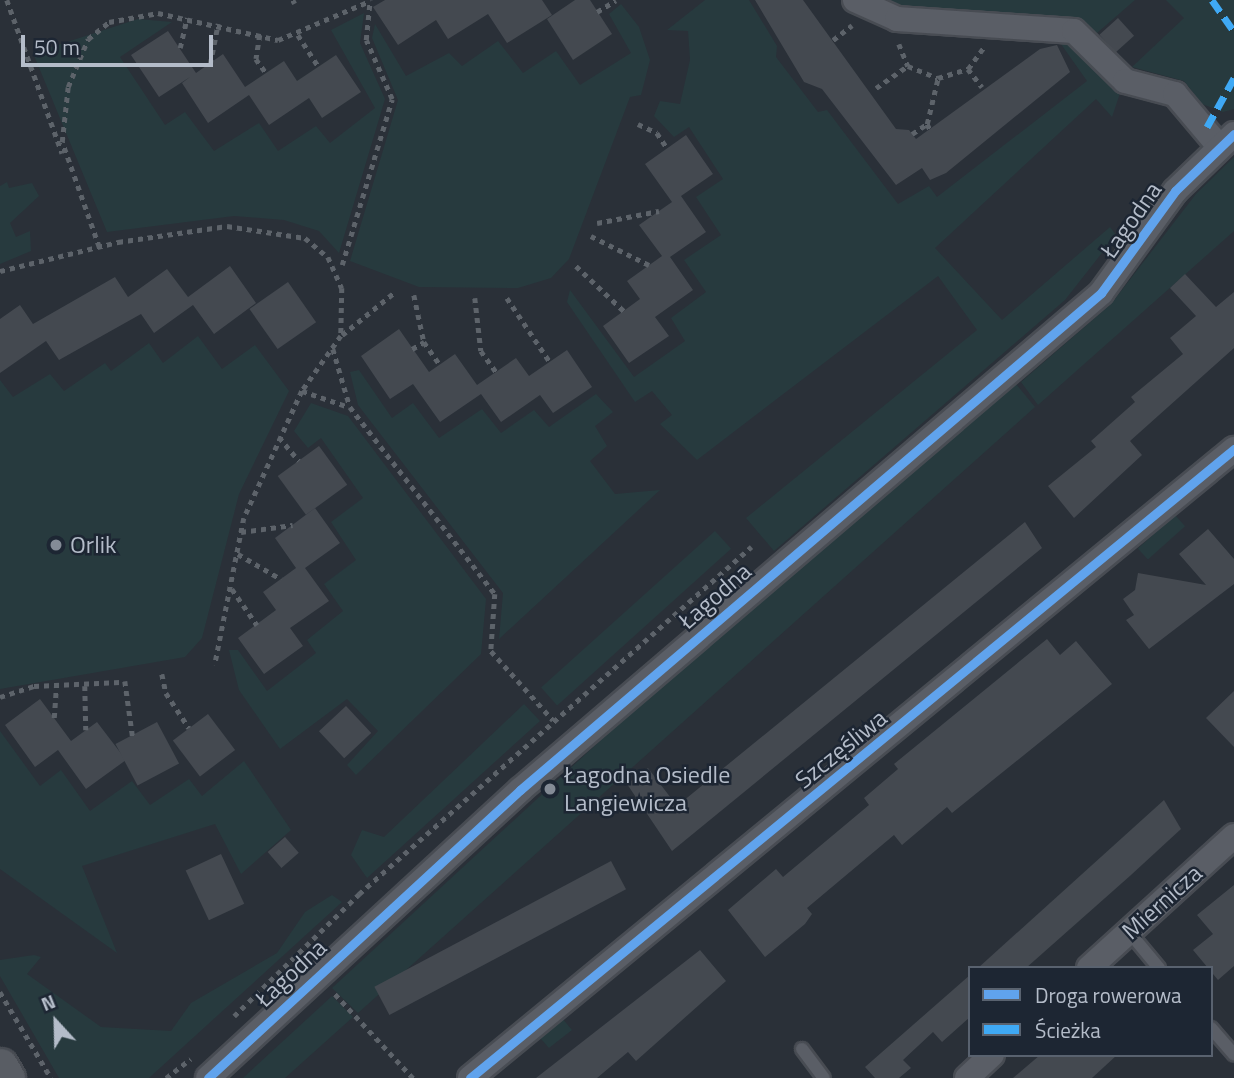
<!DOCTYPE html>
<meta charset="utf-8">
<style>
body{margin:0}
#map{position:relative;width:1234px;height:1078px;overflow:hidden;background:#2a3038;font-family:"Titillium Web",sans-serif}
div>[style]{position:absolute}
.green>*{inset:0;background:#273a3e;transform-origin:0 0}
.building>*{inset:0;background:#444950;transform-origin:0 0}
.path>*{height:4.5px;margin-top:-2.25px;transform-origin:0;background:repeating-linear-gradient(90deg,#5d636a 0 5px,transparent 0 10px)}
.roads{filter:drop-shadow(2px 0 #484c53) drop-shadow(-2px 0 #484c53) drop-shadow(0 2px #484c53) drop-shadow(0 -2px #484c53)}
.lane>*{height:12px;margin:-6px;padding:0 6px;transform-origin:6px;border-radius:6px;background:#5a5e66}
.street>*{height:24px;margin:-12px;padding:0 12px;transform-origin:12px;border-radius:12px;background:#5a5e66}
.secondary>*{height:35px;margin:-17.5px;padding:0 17.5px;transform-origin:17.5px;border-radius:17.5px;background:#595d64}
.quiet>*{height:7px;margin-top:-3.5px;transform-origin:0;background:repeating-linear-gradient(90deg,#3fa9f5 0 14px,transparent 0 21px)}
.cycleway>*{height:9px;margin:-4.5px;padding:0 4.5px;transform-origin:4.5px;border-radius:4.5px;background:#60a3ed}
.dots>*{width:19px;height:19px;translate:-50% -50%;box-sizing:border-box;border:4px solid #1d2633;border-radius:50%}
span{translate:-50% -50%;white-space:nowrap;text-align:center;line-height:1.15;-webkit-text-stroke:5px #1d2633;paint-order:stroke}
.street-label{font-size:24px;color:#b4bcc9}
.poi-label{font-size:24px;color:#b4bcc9}
.left{translate:0 -50%;text-align:left}
.legend{position:absolute;left:968px;top:966px;width:245px;height:91px;box-sizing:border-box;background:#1d2633;border:2px solid #59626f;margin:0;padding:9px 12px;list-style:none;font-size:21px;color:#b4bcc9}
.legend li{display:flex;align-items:center;gap:14px;height:35px}
.legend b{width:35px;border:2px solid #59626f}
.north{position:absolute;left:21px;top:987px;width:70px;height:70px;-webkit-text-stroke:5px #1d2633;paint-order:stroke;rotate:338deg;font-size:19px;font-weight:700;line-height:28px;text-align:center;color:#b4bcc9}
.north::after{content:'';display:block;margin:auto;width:24px;height:32px;background:#b4bcc9;clip-path:polygon(50% 0,100% 100%,50% 72%,0 100%)}
.scale{position:absolute;left:21px;top:35px;width:192px;height:32px;box-sizing:border-box;border:4px solid #b4bcc9;border-top:0;padding-left:9px;font-size:21px;line-height:24px;white-space:nowrap;color:#b4bcc9;-webkit-text-stroke:5px #1d2633;paint-order:stroke}
</style>
<div id="map">
<div class="green">
<i style="clip-path:polygon(705px 0,749px 0,777px 46px,776px 57px,818px 112px,827px 110px,898px 204px,929px 186px,937px 197px,1087px 81px,1056px 37px,1073px 40px,1120px 93px,1112px 117px,1096px 99px,935px 248px,1002px 320px,1110px 227px,1116px 235px,1065px 300px,774px 551px,746px 518px,977px 330px,938px 276px,697px 460px,660px 424px,672px 415px,652px 391px,635px 402px,567px 302px,570px 290px,634px 377px,685px 341px,671px 318px,706px 292px,684px 260px,721px 235px,696px 197px,723px 179px,689px 127px,674px 137px,654px 116px,660px 101px,680px 104px,690px 60px,688px 31px,667px 30px)"></i>
<i style="clip-path:polygon(877px 0,1135px 0,1097px 33px,1073px 17px,922px 13px)"></i>
<i style="clip-path:polygon(1166px 0,1234px 0,1234px 109px,1223px 112px,1202px 104px,1184px 81px,1132px 67px,1184px 18px)"></i>
<i style="clip-path:polygon(621px 4px,639px 27px,650px 60px,641px 95px,630px 97px,569px 259px,551px 278px,518px 288px,419px 287px,350px 261px,398px 100px,372px 38px,375px 24px,406px 76px,449px 53px,462px 66px,498px 41px,523px 73px,556px 51px,580px 85px,631px 53px,609px 14px)"></i>
<i style="clip-path:polygon(364px 13px,360px 43px,385px 99px,339px 253px,319px 231px,284px 220px,234px 216px,107px 232px,33px 53px,138px 19px,172px 22px,120px 57px,165px 125px,185px 112px,214px 151px,259px 123px,278px 151px,316px 126px,330px 143px,375px 108px,331px 30px)"></i>
<i style="clip-path:polygon(1234px 157px,1234px 231px,1038px 405px,1021px 382px,1111px 304px,1196px 194px)"></i>
<i style="clip-path:polygon(7px 182px,9px 188px,32px 183px,39px 196px,10px 223px,16px 237px,30px 231px,31px 251px,0 264px,0 186px)"></i>
<i style="clip-path:polygon(198px 336px,222px 369px,255px 345px,289px 391px,239px 494px,202px 638px,185px 657px,0 689px,0 380px,13px 397px,50px 374px,64px 391px,105px 363px,111px 371px,149px 343px,163px 363px)"></i>
<i style="clip-path:polygon(359px 370px,392px 418px,413px 403px,439px 438px,482px 409px,501px 433px,534px 410px,549px 427px,596px 394px,613px 412px,595px 426px,607px 446px,590px 461px,615px 494px,660px 490px,499px 639px,503px 593px,358px 405px,350px 372px)"></i>
<i style="clip-path:polygon(1016px 384px,1035px 407px,358px 1013px,332px 988px,679px 668px)"></i>
<i style="clip-path:polygon(311px 403px,348px 416px,486px 599px,481px 654px,356px 775px,347px 765px,378px 731px,347px 699px,280px 749px,239px 690px,229px 650px,238px 650px,267px 691px,316px 653px,307px 640px,343px 611px,324px 584px,356px 560px,331px 522px,363px 498px,321px 438px,308px 448px,294px 431px)"></i>
<i style="left:1175px;top:515px;width:15px;height:50px;rotate:48deg"></i>
<i style="left:715px;top:531px;width:24px;height:234px;rotate:48deg"></i>
<i style="clip-path:polygon(524px 704px,540px 721px,367px 878px,351px 855px,362px 830px,384px 837px)"></i>
<i style="clip-path:polygon(0 731px,40px 786px,61px 770px,90px 811px,132px 781px,150px 805px,189px 779px,202px 796px,244px 761px,291px 830px,241px 874px,215px 824px,82px 866px,117px 953px,0 869px)"></i>
<i style="clip-path:polygon(332px 895px,342px 902px,149px 1078px,59px 1078px,0 976px,0 960px,34px 955px,41px 957px,27px 974px,101px 1027px,171px 1031px,191px 1003px,277px 953px,305px 912px)"></i>
<i style="clip-path:polygon(332px 996px,353px 1017px,285px 1078px,243px 1078px)"></i>
<i style="clip-path:polygon(562px 1018px,572px 1030px,549px 1048px,541px 1039px,527px 1047px)"></i>
</div>
<div class="building">
<i style="clip-path:polygon(385px 0,542px 0,552px 15px,507px 43px,488px 14px,448px 39px,436px 20px,398px 45px,373px 7px)"></i>
<i style="clip-path:polygon(575px 0,590px 0,612px 34px,573px 60px,547px 19px)"></i>
<i style="clip-path:polygon(755px 0,803px 0,896px 129px,909px 130px,916px 139px,1040px 49px,1057px 45px,1070px 72px,946px 173px,930px 180px,922px 168px,896px 185px,822px 89px,804px 82px)"></i>
<i style="left:1118px;top:18px;width:24px;height:25px;rotate:48deg"></i>
<i style="clip-path:polygon(168px 31px,196px 73px,223px 54px,245px 87px,284px 61px,297px 81px,336px 55px,361px 92px,322px 118px,309px 98px,269px 125px,249px 95px,208px 123px,182px 83px,190px 77px,159px 97px,131px 55px)"></i>
<i style="clip-path:polygon(686px 135px,713px 174px,681px 196px,706px 232px,670px 257px,693px 290px,655px 317px,669px 336px,629px 363px,603px 326px,640px 299px,627px 281px,662px 256px,639px 225px,672px 202px,645px 164px)"></i>
<i style="clip-path:polygon(230px 266px,256px 303px,214px 334px,193px 305px,154px 333px,141px 314px,59px 360px,46px 341px,0 373px,0 319px,20px 305px,33px 324px,115px 277px,128px 297px,167px 269px,188px 297px)"></i>
<i style="clip-path:polygon(1185px 274px,1216px 307px,1234px 292px,1234px 348px,1130px 441px,1142px 455px,1074px 518px,1048px 486px,1096px 447px,1091px 441px,1135px 402px,1131px 397px,1183px 354px,1170px 338px,1196px 316px,1170px 288px)"></i>
<i style="left:288px;top:282px;width:49px;height:47px;rotate:55deg"></i>
<i style="clip-path:polygon(399px 329px,429px 372px,455px 354px,477px 385px,516px 358px,529px 376px,567px 350px,592px 387px,553px 413px,540px 395px,501px 422px,481px 394px,440px 422px,413px 384px,390px 399px,361px 356px)"></i>
<i style="left:319px;top:446px;width:48px;height:51px;rotate:54deg"></i>
<i style="clip-path:polygon(315px 508px,340px 543px,305px 568px,329px 601px,290px 628px,303px 646px,264px 674px,238px 638px,276px 610px,263px 592px,296px 568px,275px 538px)"></i>
<i style="clip-path:polygon(1025px 522px,1042px 548px,672px 851px,627px 784px,648px 768px,677px 806px)"></i>
<i style="clip-path:polygon(1208px 529px,1234px 559px,1234px 584px,1149px 649px,1126px 620px,1134px 615px,1123px 599px,1135px 590px,1138px 573px,1206px 585px,1179px 554px)"></i>
<i style="clip-path:polygon(1047px 639px,1060px 655px,1076px 641px,1112px 684px,952px 813px,947px 807px,902px 845px,894px 835px,807px 908px,812px 914px,805px 924px,765px 957px,728px 910px,776px 869px,783px 877px,869px 805px,864px 798px,898px 769px,894px 764px)"></i>
<i style="clip-path:polygon(1234px 691px,1234px 747px,1206px 718px)"></i>
<i style="clip-path:polygon(40px 699px,71px 741px,97px 722px,126px 760px,86px 789px,58px 750px,35px 767px,5px 725px)"></i>
<i style="left:346px;top:706px;width:37px;height:37px;rotate:47deg"></i>
<i style="left:208px;top:714px;width:45px;height:44px;rotate:53deg"></i>
<i style="left:157px;top:722px;width:47px;height:47px;rotate:62deg"></i>
<i style="clip-path:polygon(1164px 800px,1181px 829px,1131px 875px,1026px 968px,978px 968px)"></i>
<i style="left:285px;top:837px;width:21px;height:23px;rotate:49deg"></i>
<i style="left:221px;top:854px;width:55px;height:39px;rotate:65deg"></i>
<i style="left:611px;top:861px;width:32px;height:268px;rotate:62deg"></i>
<i style="clip-path:polygon(1234px 885px,1234px 966px,1218px 980px,1193px 950px,1213px 934px,1197px 915px)"></i>
<i style="clip-path:polygon(700px 950px,726px 981px,636px 1061px,628px 1052px,597px 1078px,536px 1078px)"></i>
<i style="clip-path:polygon(970px 975px,970px 1017px,942px 1042px,933px 1032px,903px 1060px,911px 1068px,899px 1078px,875px 1078px,865px 1067px)"></i>
<i style="clip-path:polygon(1040px 1055px,1117px 1055px,1092px 1078px,1013px 1078px)"></i>
</div>
<div class="path">
<i style="left:7px;top:0;width:163px;rotate:70.2deg"></i>
<i style="left:293px;top:0;width:4px;rotate:63deg"></i>
<i style="left:597px;top:12px;width:22px;rotate:-32deg"></i>
<i style="left:260px;top:35px;width:24px;rotate:99deg"></i>
<i style="left:256px;top:59px;width:17px;rotate:54deg"></i>
<i style="left:298px;top:35px;width:37px;rotate:57deg"></i>
<i style="left:833px;top:40px;width:24px;rotate:-38deg"></i>
<i style="left:899px;top:44px;width:24px;rotate:68deg"></i>
<i style="left:908px;top:66px;width:32px;rotate:22deg"></i>
<i style="left:938px;top:78px;width:31px;rotate:-17deg"></i>
<i style="left:968px;top:69px;width:26px;rotate:-54deg"></i>
<i style="left:180px;top:48px;width:31px;rotate:-77deg"></i>
<i style="left:210px;top:64px;width:41px;rotate:-78.7deg"></i>
<i style="left:968px;top:69px;width:23px;rotate:52deg"></i>
<i style="left:876px;top:88px;width:39px;rotate:-35deg"></i>
<i style="left:638px;top:124px;width:21px;rotate:25deg"></i>
<i style="left:657px;top:133px;width:18px;rotate:56deg"></i>
<i style="left:927px;top:124px;width:47px;rotate:-76.6deg"></i>
<i style="left:912px;top:134px;width:18px;rotate:-34deg"></i>
<i style="left:927px;top:124px;width:6px;rotate:59deg"></i>
<i style="left:597px;top:223px;width:63px;rotate:-11deg"></i>
<i style="left:591px;top:236px;width:65px;rotate:26.6deg"></i>
<i style="left:99px;top:247px;width:111px;rotate:-109.4deg"></i>
<i style="left:62px;top:142px;width:55px;rotate:-83.8deg"></i>
<i style="left:68px;top:87px;width:52px;rotate:-67.4deg"></i>
<i style="left:88px;top:39px;width:27px;rotate:-39deg"></i>
<i style="left:109px;top:22px;width:50px;rotate:-10.4deg"></i>
<i style="left:158px;top:13px;width:123px;rotate:12.7deg"></i>
<i style="left:278px;top:40px;width:100px;rotate:-23deg"></i>
<i style="left:342px;top:265px;width:173px;rotate:-73.2deg"></i>
<i style="left:392px;top:99px;width:64px;rotate:-113.8deg"></i>
<i style="left:366px;top:40px;width:40px;rotate:-84.3deg"></i>
<i style="left:576px;top:266px;width:66px;rotate:43.2deg"></i>
<i style="left:0;top:271px;width:122px;rotate:-13.8deg"></i>
<i style="left:118px;top:242px;width:110px;rotate:-8.4deg"></i>
<i style="left:227px;top:226px;width:79px;rotate:8.7deg"></i>
<i style="left:305px;top:238px;width:30px;rotate:40deg"></i>
<i style="left:328px;top:257px;width:34px;rotate:66deg"></i>
<i style="left:342px;top:288px;width:48px;rotate:91.2deg"></i>
<i style="left:341px;top:336px;width:67px;rotate:125.3deg"></i>
<i style="left:302px;top:391px;width:140px;rotate:114.5deg"></i>
<i style="left:244px;top:518px;width:150px;rotate:101.2deg"></i>
<i style="left:414px;top:295px;width:48px;rotate:78deg"></i>
<i style="left:424px;top:342px;width:28px;rotate:55deg"></i>
<i style="left:475px;top:298px;width:53px;rotate:83.5deg"></i>
<i style="left:481px;top:351px;width:26px;rotate:54deg"></i>
<i style="left:507px;top:298px;width:77px;rotate:56.1deg"></i>
<i style="left:342px;top:335px;width:68px;rotate:-39.1deg"></i>
<i style="left:333px;top:349px;width:60px;rotate:73.7deg"></i>
<i style="left:350px;top:407px;width:237px;rotate:52.2deg"></i>
<i style="left:495px;top:594px;width:57px;rotate:94deg"></i>
<i style="left:491px;top:651px;width:93px;rotate:48.1deg"></i>
<i style="left:412px;top:349px;width:14px;rotate:-30deg"></i>
<i style="left:302px;top:391px;width:50px;rotate:18.8deg"></i>
<i style="left:279px;top:437px;width:31px;rotate:50deg"></i>
<i style="left:241px;top:532px;width:52px;rotate:-7.7deg"></i>
<i style="left:238px;top:554px;width:50px;rotate:30.2deg"></i>
<i style="left:232px;top:589px;width:44px;rotate:55.2deg"></i>
<i style="left:162px;top:674px;width:19px;rotate:78deg"></i>
<i style="left:166px;top:693px;width:42px;rotate:56.7deg"></i>
<i style="left:125px;top:681px;width:59px;rotate:82.1deg"></i>
<i style="left:85px;top:686px;width:44px;rotate:88.7deg"></i>
<i style="left:0;top:697px;width:36px;rotate:-18deg"></i>
<i style="left:34px;top:686px;width:86px;rotate:-2.7deg"></i>
<i style="left:54px;top:718px;width:32px;rotate:-86deg"></i>
<i style="left:0;top:992px;width:100px;rotate:59.3deg"></i>
<i style="left:335px;top:994px;width:115px;rotate:47.1deg"></i>
<i style="left:234px;top:1016px;width:175px;rotate:-44.3deg"></i>
<i style="left:359px;top:894px;width:524px;rotate:-41.52deg"></i>
<i style="left:166px;top:1078px;width:31px;rotate:-38deg"></i>
</div>
<div class="roads">
<div class="lane">
<i style="left:1129px;top:932px;width:47px;rotate:50.2deg"></i>
<i style="left:1211px;top:1028px;width:35px;rotate:49deg"></i>
<i style="left:802px;top:1049px;width:36px;rotate:53deg"></i>
</div>
<div class="street">
<i style="left:855px;top:0;width:46px;rotate:24.3deg"></i>
<i style="left:897px;top:19px;width:177px;rotate:3.9deg"></i>
<i style="left:1074px;top:31px;width:71px;rotate:44.4deg"></i>
<i style="left:1125px;top:81px;width:52px;rotate:14.6deg"></i>
<i style="left:1175px;top:94px;width:67px;rotate:49.9deg"></i>
<i style="left:1089px;top:968px;width:196px;rotate:-42.3deg"></i>
<i style="left:208px;top:1078px;width:425px;rotate:-42.7deg"></i>
<i style="left:520px;top:790px;width:765px;rotate:-40.54deg"></i>
<i style="left:1101px;top:293px;width:126px;rotate:-54deg"></i>
<i style="left:1175px;top:191px;width:82px;rotate:-44deg"></i>
<i style="left:470px;top:1078px;width:990px;rotate:-39.46deg"></i>
<i style="left:967px;top:1078px;width:34px;rotate:-43deg"></i>
</div>
<div class="secondary">
<i style="left:0;top:1066px;width:14px;rotate:60deg"></i>
</div>
</div>
<div class="quiet">
<i style="left:1212px;top:0;width:39px;rotate:55deg"></i>
<i style="left:1207px;top:127px;width:56px;rotate:-61.1deg"></i>
</div>
<div class="cycleway">
<i style="left:208px;top:1078px;width:425px;rotate:-42.7deg"></i>
<i style="left:520px;top:790px;width:765px;rotate:-40.54deg"></i>
<i style="left:1101px;top:293px;width:126px;rotate:-54deg"></i>
<i style="left:1175px;top:191px;width:82px;rotate:-44deg"></i>
<i style="left:470px;top:1078px;width:990px;rotate:-39.46deg"></i>
</div>
<div class="dots">
<i style="left:56px;top:545px;background:#848b96"></i>
<i style="left:550px;top:789px;background:#848b96"></i>
</div>
<div class="street-label">
<span style="left:1131px;top:220px;rotate:-55deg">Łagodna</span>
<span style="left:715px;top:596px;rotate:-41deg">Łagodna</span>
<span style="left:841px;top:749px;rotate:-39deg">Szczęśliwa</span>
<span style="left:1162px;top:902px;rotate:-42deg">Miernicza</span>
<span style="left:291px;top:973px;rotate:-43deg">Łagodna</span>
</div>
<div class="poi-label">
<span class="left" style="left:70px;top:545px">Orlik</span>
<span class="left" style="left:564px;top:789px">Łagodna Osiedle<br>Langiewicza</span>
</div>
<ul class="legend">
<li><b style="height:9px;background:#60a3ed"></b>Droga rowerowa</li>
<li><b style="height:9px;background:#3fa9f5"></b>Ścieżka</li>
</ul>
<div class="north">N</div>
<div class="scale">50 m</div>
</div>
